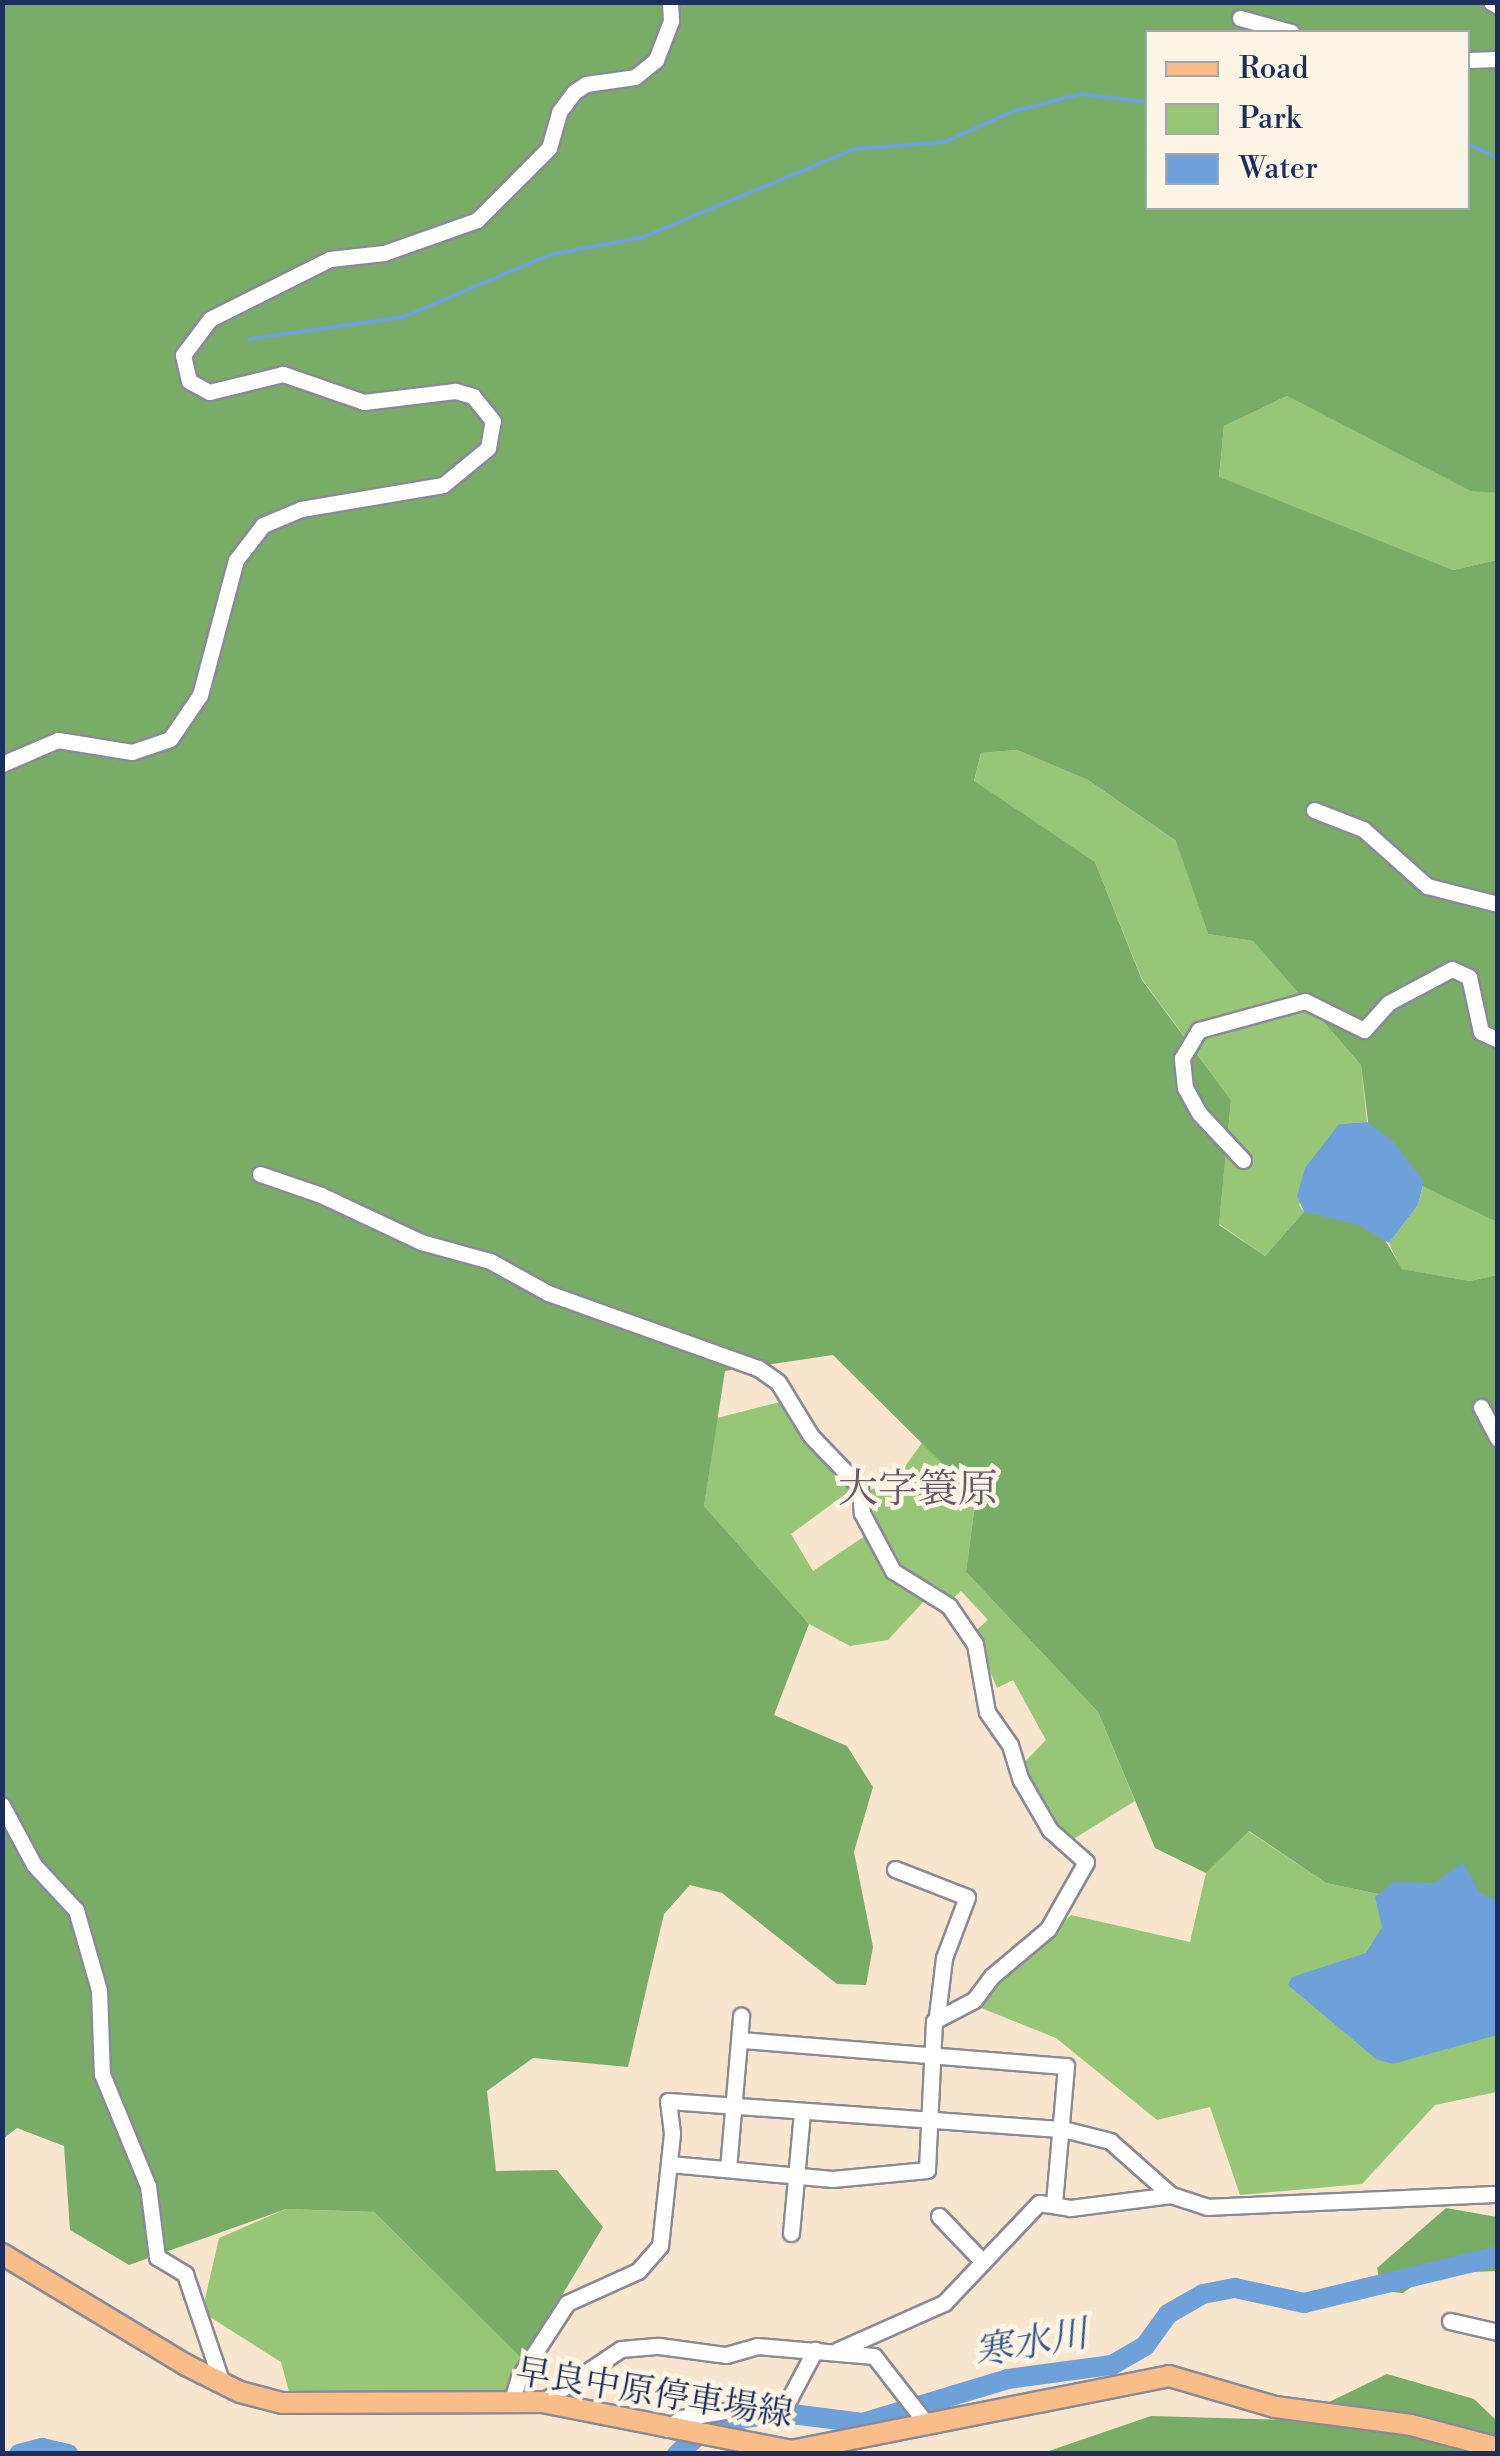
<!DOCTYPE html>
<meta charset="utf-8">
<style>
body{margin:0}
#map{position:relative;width:1500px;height:2456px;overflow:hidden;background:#f8e5ce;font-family:"Libre Bodoni","Noto Serif JP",serif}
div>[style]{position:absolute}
.green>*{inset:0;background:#97c776}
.forest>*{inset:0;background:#79ac67}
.water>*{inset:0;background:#6ea0d9}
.stream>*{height:4px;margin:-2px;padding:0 2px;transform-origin:2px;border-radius:2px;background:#6ea0d9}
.river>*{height:20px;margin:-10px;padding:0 10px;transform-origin:10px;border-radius:10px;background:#6ea0d9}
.roads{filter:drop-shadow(2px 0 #8a8a96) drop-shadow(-2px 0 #8a8a96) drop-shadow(0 2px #8a8a96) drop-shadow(0 -2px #8a8a96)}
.minor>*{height:15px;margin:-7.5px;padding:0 7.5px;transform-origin:7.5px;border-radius:7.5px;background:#fff}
.major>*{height:20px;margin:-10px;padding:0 10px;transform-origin:10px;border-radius:10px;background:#f8bd89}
span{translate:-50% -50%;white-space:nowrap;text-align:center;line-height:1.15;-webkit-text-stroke:9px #fcf5e5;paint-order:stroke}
.street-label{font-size:35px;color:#1b2f5e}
.water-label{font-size:38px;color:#385789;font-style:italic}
.quarter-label{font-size:40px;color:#68596b}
.frame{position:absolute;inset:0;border:5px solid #1b2f5e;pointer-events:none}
.legend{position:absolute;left:1145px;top:30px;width:325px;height:180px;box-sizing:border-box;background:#fcf5e5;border:2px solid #a2a6af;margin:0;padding:12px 18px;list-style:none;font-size:30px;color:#1b2f5e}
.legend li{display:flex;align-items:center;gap:20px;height:50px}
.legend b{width:50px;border:2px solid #a2a6af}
</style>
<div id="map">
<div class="green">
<i style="clip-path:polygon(1287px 396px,1471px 490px,1497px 493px,1497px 560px,1453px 570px,1219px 478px,1224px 426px)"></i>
<i style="clip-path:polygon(1017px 750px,1088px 780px,1177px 842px,1208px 934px,1253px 941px,1361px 1065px,1367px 1122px,1339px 1124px,1299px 1205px,1304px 1212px,1265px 1256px,1219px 1224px,1231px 1100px,1142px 979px,1095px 862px,974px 782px,981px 753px)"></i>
<i style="clip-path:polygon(1424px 1181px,1497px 1222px,1497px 1275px,1470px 1281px,1401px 1269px,1389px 1243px,1418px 1205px)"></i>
<i style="clip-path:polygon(784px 1401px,803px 1442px,851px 1490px,791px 1534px,813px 1571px,878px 1527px,868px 1492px,901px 1472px,922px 1443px,976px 1497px,966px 1572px,1098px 1712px,1135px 1801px,1075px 1838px,1044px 1834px,1015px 1772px,1046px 1740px,1013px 1680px,997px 1688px,974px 1632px,988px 1620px,961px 1591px,944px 1607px,926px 1599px,888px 1640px,850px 1646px,809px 1624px,704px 1506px,717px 1418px)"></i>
<i style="clip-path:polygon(1248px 1831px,1326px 1883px,1497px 1919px,1497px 2092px,1435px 2105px,1362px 2184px,1240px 2195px,1210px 2107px,1157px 2120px,1056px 2038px,976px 2006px,1071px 1915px,1190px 1942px,1206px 1873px)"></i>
<i style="clip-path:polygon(286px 2209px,374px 2212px,523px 2360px,505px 2396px,291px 2399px,281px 2362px,202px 2312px,219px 2238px)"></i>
</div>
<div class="forest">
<i style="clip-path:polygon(evenodd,3px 3px,1497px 3px,1497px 493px,1471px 491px,1287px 396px,1224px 426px,1219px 477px,1453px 570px,1497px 560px,1497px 1222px,1373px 1162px,1361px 1065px,1253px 941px,1208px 934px,1176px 841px,1088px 780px,1017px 750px,981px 753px,974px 781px,1095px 862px,1142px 980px,1231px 1100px,1219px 1225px,1265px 1256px,1304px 1212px,1352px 1184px,1402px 1269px,1470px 1281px,1497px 1275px,1497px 1919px,1326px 1883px,1249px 1831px,1206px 1873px,1155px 1848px,1098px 1712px,966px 1572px,976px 1497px,833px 1355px,725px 1371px,704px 1506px,809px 1624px,774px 1715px,847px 1746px,873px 1787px,854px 1852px,873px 1947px,866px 1985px,837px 1984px,722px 1893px,690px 1885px,664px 1914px,628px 2067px,533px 2058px,487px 2091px,496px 2171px,557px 2170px,603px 2227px,523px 2360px,374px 2212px,286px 2209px,129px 2265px,70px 2230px,64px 2146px,17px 2128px,3px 2139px,3px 3px,1148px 32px,1468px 32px,1468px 208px,1148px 208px,1148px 32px)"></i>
<i style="clip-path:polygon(1446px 2208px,1497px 2217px,1497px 2271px,1429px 2274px,1403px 2293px,1382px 2291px,1377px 2268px)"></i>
<i style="clip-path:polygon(1387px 2374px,1474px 2399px,1497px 2421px,1497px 2453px,1040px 2454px,1151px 2416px,1292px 2420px)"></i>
</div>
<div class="water">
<i style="clip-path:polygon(1367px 1122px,1391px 1139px,1424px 1181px,1418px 1205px,1389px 1243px,1359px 1225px,1304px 1212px,1297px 1196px,1305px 1168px,1339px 1124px)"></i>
<i style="clip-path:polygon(1463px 1862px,1480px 1893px,1497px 1901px,1497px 2035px,1393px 2064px,1376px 2059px,1288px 1985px,1292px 1977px,1366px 1953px,1382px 1927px,1375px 1897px,1393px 1882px,1435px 1883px)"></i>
</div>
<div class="stream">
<i style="left:1468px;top:144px;width:33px;rotate:25deg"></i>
<i style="left:249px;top:339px;width:156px;rotate:-8.1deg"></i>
<i style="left:403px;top:317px;width:159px;rotate:-23deg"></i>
<i style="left:549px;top:255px;width:96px;rotate:-10.8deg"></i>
<i style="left:643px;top:237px;width:229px;rotate:-22.6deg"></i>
<i style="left:854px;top:149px;width:91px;rotate:-4.4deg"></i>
<i style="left:945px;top:142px;width:72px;rotate:-24.4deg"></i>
<i style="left:1011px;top:112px;width:71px;rotate:-14.6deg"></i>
<i style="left:1080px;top:94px;width:68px;rotate:6.7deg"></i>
</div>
<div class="river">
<i style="left:19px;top:2454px;width:24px;rotate:-15deg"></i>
<i style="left:42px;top:2448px;width:27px;rotate:13deg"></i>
<i style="left:677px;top:2454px;width:33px;rotate:-41deg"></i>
<i style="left:702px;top:2432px;width:45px;rotate:-18deg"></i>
<i style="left:745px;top:2418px;width:39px;rotate:-7deg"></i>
<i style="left:784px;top:2413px;width:79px;rotate:7.3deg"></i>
<i style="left:862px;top:2423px;width:152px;rotate:-16.8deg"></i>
<i style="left:1008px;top:2379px;width:105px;rotate:-7.7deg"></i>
<i style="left:1112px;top:2365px;width:38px;rotate:-30deg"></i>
<i style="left:1145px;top:2346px;width:39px;rotate:-54deg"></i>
<i style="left:1168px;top:2314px;width:40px;rotate:-29.7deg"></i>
<i style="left:1203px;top:2294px;width:33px;rotate:-11deg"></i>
<i style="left:1235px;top:2288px;width:71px;rotate:12.3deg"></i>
<i style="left:1304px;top:2303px;width:200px;rotate:-13.6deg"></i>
</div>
<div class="roads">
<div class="minor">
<i style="left:1491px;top:2px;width:8px;rotate:30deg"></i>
<i style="left:1240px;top:18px;width:53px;rotate:15.4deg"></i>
<i style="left:1468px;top:60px;width:30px;rotate:-2deg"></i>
<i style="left:2px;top:764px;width:61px;rotate:-23.2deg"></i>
<i style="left:58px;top:740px;width:75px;rotate:9.2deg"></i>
<i style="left:132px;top:752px;width:40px;rotate:-18.9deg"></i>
<i style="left:170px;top:739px;width:53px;rotate:-55.7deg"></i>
<i style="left:200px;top:695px;width:140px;rotate:-75.1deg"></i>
<i style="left:236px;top:560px;width:44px;rotate:-52.4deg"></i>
<i style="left:263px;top:525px;width:41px;rotate:-22.8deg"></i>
<i style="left:301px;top:509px;width:144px;rotate:-9.6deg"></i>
<i style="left:443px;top:485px;width:58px;rotate:-39.4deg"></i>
<i style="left:488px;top:448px;width:27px;rotate:-80deg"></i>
<i style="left:493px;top:421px;width:32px;rotate:-129deg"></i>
<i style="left:473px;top:396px;width:19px;rotate:-164deg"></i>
<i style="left:455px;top:391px;width:92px;rotate:173.1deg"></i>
<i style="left:364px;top:402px;width:86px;rotate:-160.9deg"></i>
<i style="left:283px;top:374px;width:76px;rotate:166.3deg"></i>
<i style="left:209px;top:392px;width:23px;rotate:-151deg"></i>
<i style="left:189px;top:381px;width:27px;rotate:-103deg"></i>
<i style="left:183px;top:355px;width:45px;rotate:-53.1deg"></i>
<i style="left:210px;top:319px;width:134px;rotate:-26.6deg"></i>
<i style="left:330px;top:259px;width:54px;rotate:-6.3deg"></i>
<i style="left:384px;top:253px;width:99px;rotate:-19.5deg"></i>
<i style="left:477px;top:220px;width:102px;rotate:-45deg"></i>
<i style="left:549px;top:148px;width:37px;rotate:-74deg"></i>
<i style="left:559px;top:112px;width:25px;rotate:-53deg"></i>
<i style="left:574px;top:92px;width:14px;rotate:-34deg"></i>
<i style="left:586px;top:84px;width:49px;rotate:-8.1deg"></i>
<i style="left:635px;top:77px;width:27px;rotate:-39deg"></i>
<i style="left:656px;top:60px;width:42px;rotate:-69deg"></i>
<i style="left:671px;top:21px;width:19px;rotate:-93deg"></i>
<i style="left:1314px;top:810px;width:53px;rotate:21.2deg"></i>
<i style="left:1363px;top:829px;width:86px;rotate:41.7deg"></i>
<i style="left:1427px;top:886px;width:73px;rotate:14.2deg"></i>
<i style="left:1243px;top:1160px;width:64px;rotate:-133.1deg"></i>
<i style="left:1199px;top:1113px;width:29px;rotate:-119deg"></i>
<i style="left:1185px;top:1088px;width:30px;rotate:-96deg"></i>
<i style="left:1182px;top:1058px;width:33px;rotate:-59deg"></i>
<i style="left:1199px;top:1030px;width:110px;rotate:-15.3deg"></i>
<i style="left:1305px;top:1001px;width:66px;rotate:26.2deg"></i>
<i style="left:1364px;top:1030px;width:36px;rotate:-48deg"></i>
<i style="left:1388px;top:1003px;width:72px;rotate:-28deg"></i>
<i style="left:1452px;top:969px;width:19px;rotate:25deg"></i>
<i style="left:1469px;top:977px;width:56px;rotate:77.7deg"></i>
<i style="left:1481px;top:1032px;width:19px;rotate:25deg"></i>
<i style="left:260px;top:1174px;width:65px;rotate:19deg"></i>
<i style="left:321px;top:1195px;width:110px;rotate:25.2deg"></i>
<i style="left:421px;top:1242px;width:72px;rotate:15.4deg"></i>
<i style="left:490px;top:1261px;width:66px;rotate:28.9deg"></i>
<i style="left:548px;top:1293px;width:223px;rotate:19.7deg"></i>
<i style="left:758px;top:1368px;width:24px;rotate:35deg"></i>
<i style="left:778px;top:1382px;width:63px;rotate:58.6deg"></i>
<i style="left:811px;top:1436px;width:71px;rotate:46.1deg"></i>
<i style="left:860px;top:1487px;width:26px;rotate:86deg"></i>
<i style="left:862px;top:1513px;width:66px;rotate:61.9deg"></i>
<i style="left:893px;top:1571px;width:66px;rotate:32deg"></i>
<i style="left:949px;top:1606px;width:46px;rotate:55.6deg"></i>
<i style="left:975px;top:1644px;width:69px;rotate:80deg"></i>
<i style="left:987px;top:1712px;width:40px;rotate:55.1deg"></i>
<i style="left:1010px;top:1745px;width:37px;rotate:73deg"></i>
<i style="left:1021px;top:1780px;width:58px;rotate:59.9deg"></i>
<i style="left:1050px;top:1830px;width:48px;rotate:41.6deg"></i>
<i style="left:1086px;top:1862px;width:77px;rotate:119.6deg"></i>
<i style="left:1048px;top:1929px;width:73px;rotate:140deg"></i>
<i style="left:992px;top:1976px;width:30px;rotate:127deg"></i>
<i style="left:974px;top:2000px;width:45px;rotate:152.3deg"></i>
<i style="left:934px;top:2021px;width:149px;rotate:92.7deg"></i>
<i style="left:927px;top:2170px;width:95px;rotate:174.6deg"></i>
<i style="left:832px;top:2179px;width:163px;rotate:-174.7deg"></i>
<i style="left:1481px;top:1407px;width:36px;rotate:62deg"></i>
<i style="left:2px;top:1805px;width:68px;rotate:61.9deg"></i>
<i style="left:34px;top:1865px;width:62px;rotate:47deg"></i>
<i style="left:76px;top:1910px;width:83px;rotate:74deg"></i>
<i style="left:99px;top:1990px;width:84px;rotate:88deg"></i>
<i style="left:102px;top:2074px;width:121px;rotate:67.7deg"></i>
<i style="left:148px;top:2186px;width:72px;rotate:82.8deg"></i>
<i style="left:157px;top:2257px;width:33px;rotate:31deg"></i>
<i style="left:185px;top:2274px;width:115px;rotate:71.3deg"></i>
<i style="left:895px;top:1869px;width:77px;rotate:21.3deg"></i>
<i style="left:967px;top:1897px;width:65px;rotate:110.7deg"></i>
<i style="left:944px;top:1958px;width:58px;rotate:96.9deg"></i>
<i style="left:741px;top:2040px;width:326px;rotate:4.6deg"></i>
<i style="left:1066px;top:2066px;width:138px;rotate:95deg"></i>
<i style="left:728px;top:2169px;width:154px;rotate:-85.1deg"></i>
<i style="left:939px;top:2216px;width:61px;rotate:46.3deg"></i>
<i style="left:791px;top:2233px;width:122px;rotate:-84.8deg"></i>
<i style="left:1450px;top:2321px;width:49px;rotate:12.9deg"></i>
<i style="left:838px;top:2350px;width:116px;rotate:-23.9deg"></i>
<i style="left:944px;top:2303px;width:138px;rotate:-46.5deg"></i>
<i style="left:1039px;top:2203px;width:31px;rotate:9deg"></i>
<i style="left:1070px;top:2208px;width:102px;rotate:-7.3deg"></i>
<i style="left:512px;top:2400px;width:24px;rotate:-73deg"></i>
<i style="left:519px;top:2377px;width:88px;rotate:-57deg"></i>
<i style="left:567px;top:2303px;width:78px;rotate:-24.3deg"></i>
<i style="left:638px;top:2271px;width:33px;rotate:-49deg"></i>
<i style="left:660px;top:2246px;width:114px;rotate:-83.9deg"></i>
<i style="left:672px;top:2133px;width:32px;rotate:-97deg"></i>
<i style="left:668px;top:2101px;width:396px;rotate:4.1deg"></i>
<i style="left:1063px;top:2129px;width:49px;rotate:14.3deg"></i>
<i style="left:1110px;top:2141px;width:81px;rotate:41.5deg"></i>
<i style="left:1171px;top:2195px;width:38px;rotate:18deg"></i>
<i style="left:1207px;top:2207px;width:291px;rotate:-2.6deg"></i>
<i style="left:542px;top:2402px;width:95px;rotate:-33.9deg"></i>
<i style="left:621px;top:2349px;width:38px;rotate:-5deg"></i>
<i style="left:659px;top:2346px;width:68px;rotate:7.7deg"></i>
<i style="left:726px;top:2355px;width:32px;rotate:-16deg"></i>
<i style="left:757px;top:2346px;width:117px;rotate:4.9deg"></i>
<i style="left:874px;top:2356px;width:85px;rotate:52.2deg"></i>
<i style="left:667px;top:2429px;width:18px;rotate:-38deg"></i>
<i style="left:681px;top:2418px;width:108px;rotate:-9deg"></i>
<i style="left:788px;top:2401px;width:58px;rotate:-62.1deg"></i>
</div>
<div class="major">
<i style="left:2px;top:2254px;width:215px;rotate:31.1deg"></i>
<i style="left:186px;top:2365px;width:60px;rotate:26.6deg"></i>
<i style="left:240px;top:2392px;width:43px;rotate:14.7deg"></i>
<i style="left:282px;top:2403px;width:260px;rotate:-0.2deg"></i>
<i style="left:542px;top:2402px;width:254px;rotate:11.1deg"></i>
<i style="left:791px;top:2451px;width:385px;rotate:-11.2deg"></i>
<i style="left:1169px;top:2376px;width:110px;rotate:16.3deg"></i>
<i style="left:1275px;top:2407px;width:137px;rotate:7.5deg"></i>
<i style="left:1411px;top:2425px;width:90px;rotate:14.8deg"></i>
</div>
</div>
<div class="street-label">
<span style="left:654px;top:2394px;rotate:9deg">早良中原停車場線</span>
</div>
<div class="water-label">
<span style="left:1031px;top:2344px;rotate:-10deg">寒水川</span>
</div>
<div class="quarter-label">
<span style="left:918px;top:1490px">大字簑原</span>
</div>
<div class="frame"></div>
<ul class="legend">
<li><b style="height:12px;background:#f8bd89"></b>Road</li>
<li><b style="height:28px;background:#97c776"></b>Park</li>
<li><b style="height:28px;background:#6ea0d9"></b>Water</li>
</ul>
</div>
